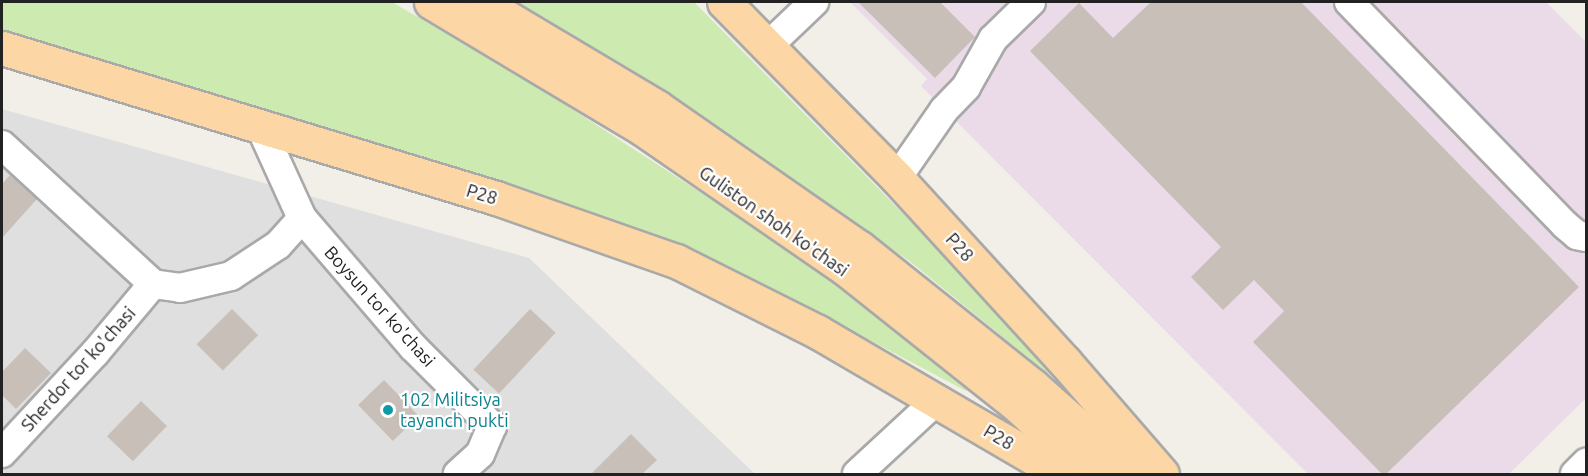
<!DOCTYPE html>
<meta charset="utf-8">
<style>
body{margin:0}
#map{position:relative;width:1588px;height:476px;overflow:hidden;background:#f2efe9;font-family:Ubuntu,sans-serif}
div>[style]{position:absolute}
.residential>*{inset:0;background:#e0dfdf}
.industrial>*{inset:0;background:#ebdbe8}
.grass>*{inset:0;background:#cdebb0}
.building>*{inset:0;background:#c7bfb8;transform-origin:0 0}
.roads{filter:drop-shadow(2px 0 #a9a9a9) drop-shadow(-2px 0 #a9a9a9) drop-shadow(0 2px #a9a9a9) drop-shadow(0 -2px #a9a9a9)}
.minor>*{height:28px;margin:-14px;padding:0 14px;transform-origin:14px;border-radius:14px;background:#fff}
.major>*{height:33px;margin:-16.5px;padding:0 16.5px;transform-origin:16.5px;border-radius:16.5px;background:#fcd6a4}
.dots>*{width:16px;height:16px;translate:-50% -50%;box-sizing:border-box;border:3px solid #fff;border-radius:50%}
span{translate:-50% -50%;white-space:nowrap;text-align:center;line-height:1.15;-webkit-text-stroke:4.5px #fff;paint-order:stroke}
.street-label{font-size:18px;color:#222}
.culture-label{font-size:18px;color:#0d838f}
.left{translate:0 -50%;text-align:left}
.frame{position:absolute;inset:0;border:3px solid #222;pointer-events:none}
</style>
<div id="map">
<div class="residential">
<i style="clip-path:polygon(2px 109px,529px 258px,755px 474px,2px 474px)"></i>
</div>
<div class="industrial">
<i style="clip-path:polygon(850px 2px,1546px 2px,1586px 42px,1586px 398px,1509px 474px,1308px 474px,921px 86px,927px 79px)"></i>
</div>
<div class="grass">
<i style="clip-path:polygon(2px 2px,392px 2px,552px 96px,795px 254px,974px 381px,966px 391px,801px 304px,678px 247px,237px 110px,2px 30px)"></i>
<i style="clip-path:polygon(511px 2px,694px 2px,1053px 365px,1048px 374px,912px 263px,729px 136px)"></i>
</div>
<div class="building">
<i style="clip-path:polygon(858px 2px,940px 2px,975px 37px,935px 78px)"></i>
<i style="clip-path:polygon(1151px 2px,1301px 2px,1579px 287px,1386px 474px,1382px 474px,1253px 342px,1284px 311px,1254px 280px,1223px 310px,1191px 277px,1221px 247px,1030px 51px,1079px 3px,1113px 38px)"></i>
<i style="clip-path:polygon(10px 175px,37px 199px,2px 238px,2px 184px)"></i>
<i style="left:232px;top:309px;width:37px;height:50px;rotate:45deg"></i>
<i style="left:530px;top:309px;width:35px;height:83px;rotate:43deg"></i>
<i style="clip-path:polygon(25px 348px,51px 373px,16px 409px,2px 395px,2px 372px)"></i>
<i style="left:384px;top:380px;width:50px;height:36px;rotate:46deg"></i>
<i style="left:141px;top:401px;width:36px;height:49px;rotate:44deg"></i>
<i style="clip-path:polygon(631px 434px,657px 460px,642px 474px,591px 474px)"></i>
</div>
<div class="roads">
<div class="minor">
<i style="left:1349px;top:2px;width:310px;rotate:45.9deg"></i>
<i style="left:1565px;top:225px;width:16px;rotate:40deg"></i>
<i style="left:1577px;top:235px;width:9px;rotate:13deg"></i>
<i style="left:768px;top:46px;width:64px;rotate:-43.7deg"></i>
<i style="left:261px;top:128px;width:99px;rotate:65.5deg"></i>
<i style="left:302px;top:218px;width:170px;rotate:49.3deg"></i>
<i style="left:413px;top:347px;width:112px;rotate:45deg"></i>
<i style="left:492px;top:426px;width:30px;rotate:113deg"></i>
<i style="left:480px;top:454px;width:30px;rotate:138deg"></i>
<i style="left:2px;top:145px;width:205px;rotate:42.6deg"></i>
<i style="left:153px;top:284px;width:27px;rotate:8deg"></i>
<i style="left:180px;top:288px;width:52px;rotate:-13.2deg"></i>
<i style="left:231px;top:276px;width:56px;rotate:-33.4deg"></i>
<i style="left:278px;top:245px;width:36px;rotate:-48deg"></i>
<i style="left:897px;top:178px;width:83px;rotate:-55.3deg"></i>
<i style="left:944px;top:110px;width:32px;rotate:-46deg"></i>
<i style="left:966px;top:87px;width:55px;rotate:-60.6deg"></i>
<i style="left:993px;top:39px;width:53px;rotate:-44.2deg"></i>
<i style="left:2px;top:453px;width:137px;rotate:-47.1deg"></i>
<i style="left:95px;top:353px;width:90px;rotate:-50deg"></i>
<i style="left:857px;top:474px;width:109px;rotate:-42.8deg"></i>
<i style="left:1575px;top:474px;width:16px;rotate:-45deg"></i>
</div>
<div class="major">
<i style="left:431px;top:2px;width:247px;rotate:30.9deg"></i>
<i style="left:643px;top:129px;width:247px;rotate:34.6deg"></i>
<i style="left:846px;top:269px;width:220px;rotate:38.5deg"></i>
<i style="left:1018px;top:406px;width:100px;rotate:42.6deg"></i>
<i style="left:481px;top:2px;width:205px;rotate:30.8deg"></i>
<i style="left:657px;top:107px;width:247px;rotate:34.8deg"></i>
<i style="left:860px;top:248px;width:221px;rotate:38.6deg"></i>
<i style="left:1033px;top:386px;width:132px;rotate:41.6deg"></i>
<i style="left:724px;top:2px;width:247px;rotate:45.5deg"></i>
<i style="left:897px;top:178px;width:249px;rotate:47.6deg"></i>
<i style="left:1065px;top:362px;width:148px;rotate:49.1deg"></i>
<i style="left:2px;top:48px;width:516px;rotate:16.89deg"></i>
<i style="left:496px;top:198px;width:191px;rotate:19.3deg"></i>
<i style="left:676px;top:261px;width:159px;rotate:26.6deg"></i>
<i style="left:818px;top:332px;width:281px;rotate:30.3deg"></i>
</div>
</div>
<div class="dots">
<i style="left:388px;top:410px;background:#0f9aa8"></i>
</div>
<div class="street-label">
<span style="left:482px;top:194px;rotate:17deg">Р28</span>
<span style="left:774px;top:221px;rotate:35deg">Guliston shoh ko'chasi</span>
<span style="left:960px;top:247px;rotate:48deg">Р28</span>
<span style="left:380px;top:306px;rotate:48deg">Boysun tor ko'chasi</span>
<span style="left:78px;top:369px;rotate:-48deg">Sherdor tor ko'chasi</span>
<span style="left:999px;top:437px;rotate:31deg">P28</span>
</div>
<div class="culture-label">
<span class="left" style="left:400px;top:410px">102 Militsiya<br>tayanch pukti</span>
</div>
<div class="frame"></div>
</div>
